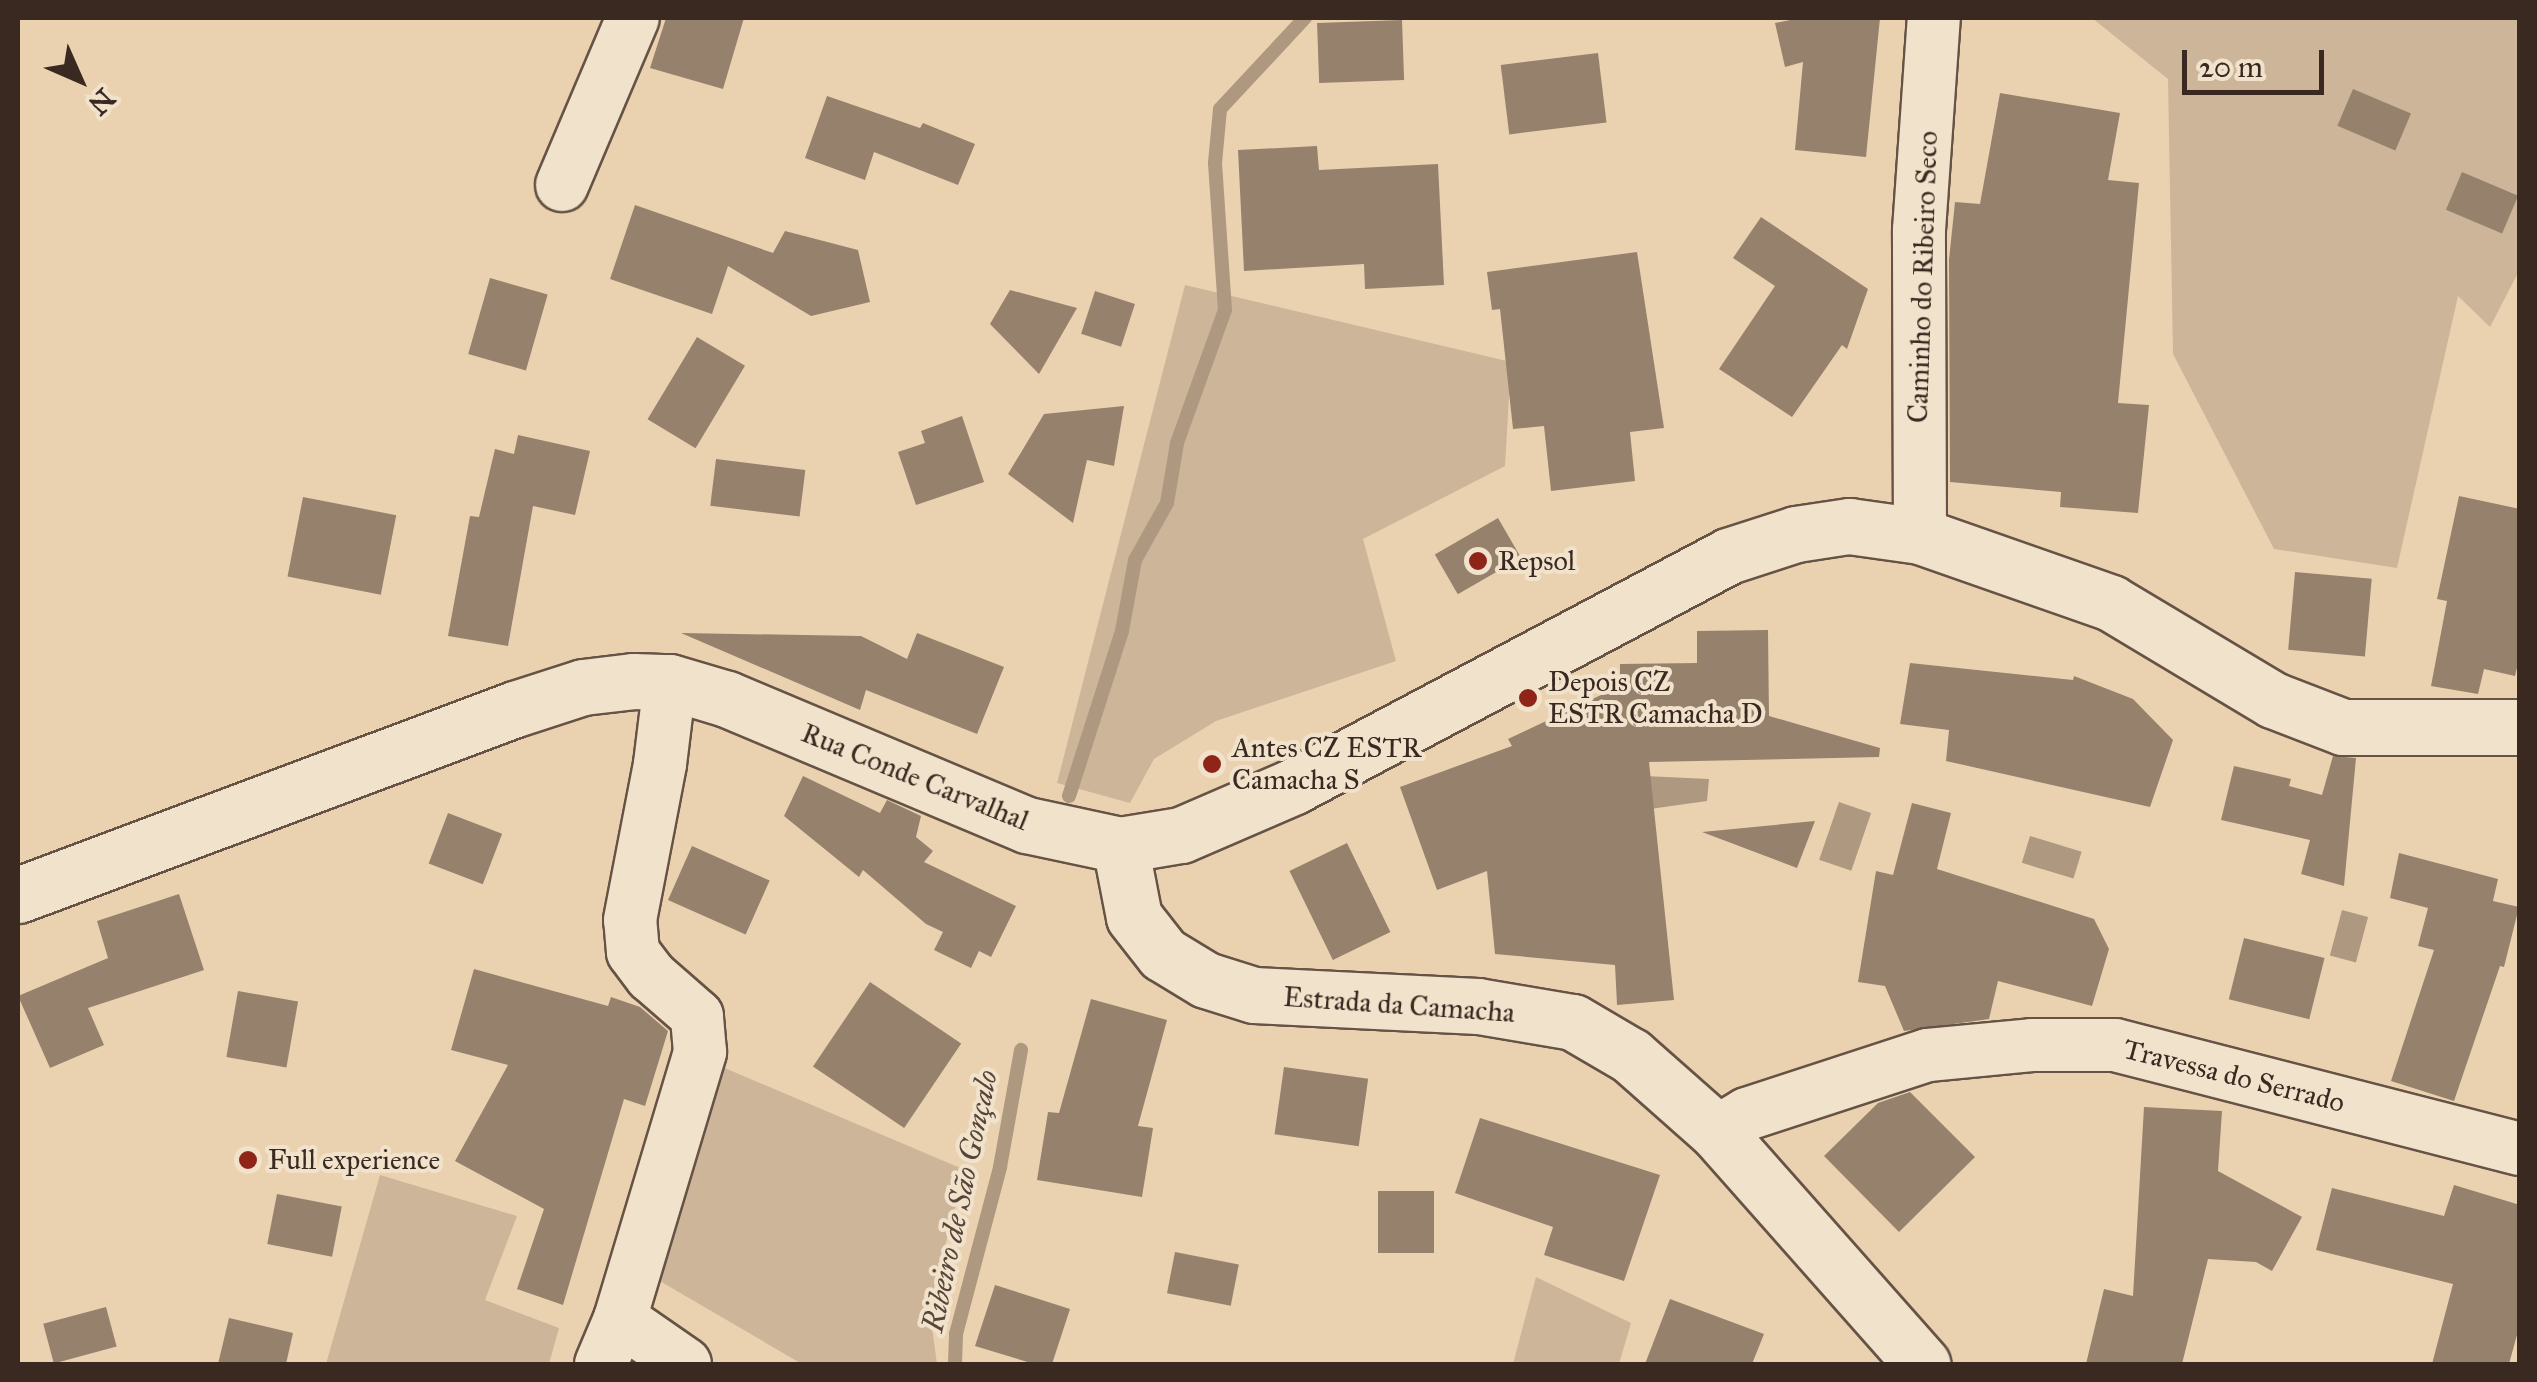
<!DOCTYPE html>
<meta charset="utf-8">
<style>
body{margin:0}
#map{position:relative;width:2537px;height:1382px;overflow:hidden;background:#ead2b1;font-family:"IM FELL Great Primer",serif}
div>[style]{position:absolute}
.green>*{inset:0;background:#ccb599}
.water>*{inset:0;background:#ae9980;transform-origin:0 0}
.stream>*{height:14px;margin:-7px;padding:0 7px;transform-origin:7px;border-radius:7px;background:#ae9980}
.building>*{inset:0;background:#96816c;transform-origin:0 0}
.roads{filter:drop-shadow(2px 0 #665345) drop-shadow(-2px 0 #665345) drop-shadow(0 2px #665345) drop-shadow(0 -2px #665345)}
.minor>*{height:52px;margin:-26px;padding:0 26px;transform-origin:26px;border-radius:26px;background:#f1e2cc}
.tertiary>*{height:55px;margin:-27.5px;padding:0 27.5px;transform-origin:27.5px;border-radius:27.5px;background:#f1e2cc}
.secondary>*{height:55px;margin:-27.5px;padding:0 27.5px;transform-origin:27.5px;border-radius:27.5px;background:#f1e2cc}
.dots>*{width:28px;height:28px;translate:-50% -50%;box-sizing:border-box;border:5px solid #f1e2cc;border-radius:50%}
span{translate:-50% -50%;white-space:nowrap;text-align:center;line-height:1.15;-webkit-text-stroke:8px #f1e2cc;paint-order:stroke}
.street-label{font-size:28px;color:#3a2921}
.poi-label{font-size:28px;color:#3a2921}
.left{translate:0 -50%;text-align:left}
.water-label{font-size:30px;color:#574539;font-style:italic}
.frame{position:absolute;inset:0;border:20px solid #3a2921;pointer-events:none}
.north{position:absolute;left:30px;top:30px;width:100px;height:100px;-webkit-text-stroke:8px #f1e2cc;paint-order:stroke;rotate:135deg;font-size:28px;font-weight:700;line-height:40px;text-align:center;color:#3a2921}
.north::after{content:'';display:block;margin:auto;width:35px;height:45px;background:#3a2921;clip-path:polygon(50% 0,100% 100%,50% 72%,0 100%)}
.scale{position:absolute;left:2182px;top:50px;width:142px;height:45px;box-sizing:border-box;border:5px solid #3a2921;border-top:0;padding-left:12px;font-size:30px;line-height:35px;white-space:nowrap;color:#3a2921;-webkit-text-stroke:8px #f1e2cc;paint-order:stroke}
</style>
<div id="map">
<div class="green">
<i style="clip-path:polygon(2092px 18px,2519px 18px,2519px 271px,2490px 327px,2458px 296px,2397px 568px,2274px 549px,2173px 354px,2168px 79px)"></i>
<i style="clip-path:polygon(1185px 285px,1511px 362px,1505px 466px,1363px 539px,1396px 661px,1216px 721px,1154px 759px,1130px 803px,1057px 783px)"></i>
<i style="clip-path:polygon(713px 1063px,965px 1170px,929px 1306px,937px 1364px,802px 1364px,646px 1273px)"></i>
<i style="clip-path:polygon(380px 1175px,517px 1216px,485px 1300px,559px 1328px,549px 1364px,326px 1364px)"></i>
<i style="clip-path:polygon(1536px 1277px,1631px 1323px,1619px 1364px,1513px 1364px)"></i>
</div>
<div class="water">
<i style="clip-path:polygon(1645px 776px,1709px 779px,1707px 801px,1643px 810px)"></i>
<i style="left:1839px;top:802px;width:34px;height:61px;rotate:19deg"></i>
<i style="left:2030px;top:836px;width:54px;height:28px;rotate:17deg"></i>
<i style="left:2342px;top:910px;width:27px;height:47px;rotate:15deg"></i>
</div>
<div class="stream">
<i style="left:1069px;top:796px;width:173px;rotate:-72.2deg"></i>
<i style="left:1122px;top:631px;width:72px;rotate:-79.6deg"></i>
<i style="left:1135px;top:560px;width:65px;rotate:-60.7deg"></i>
<i style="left:1167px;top:503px;width:61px;rotate:-80.5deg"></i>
<i style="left:1177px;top:443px;width:141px;rotate:-70.2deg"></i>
<i style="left:1225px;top:310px;width:147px;rotate:-93.9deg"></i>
<i style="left:1215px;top:163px;width:54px;rotate:-84.7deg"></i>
<i style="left:1220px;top:109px;width:125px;rotate:-47deg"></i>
<i style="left:955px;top:1364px;width:30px;rotate:-88deg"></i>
<i style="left:956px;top:1334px;width:173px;rotate:-75.2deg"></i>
<i style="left:1000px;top:1167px;width:119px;rotate:-79.8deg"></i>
</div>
<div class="building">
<i style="clip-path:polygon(666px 18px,744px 18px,723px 89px,650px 68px)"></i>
<i style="clip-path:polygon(1800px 18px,1880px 18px,1866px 157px,1795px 150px,1803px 62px,1785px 67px,1775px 23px)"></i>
<i style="left:1402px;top:20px;width:60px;height:85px;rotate:88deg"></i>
<i style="left:1598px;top:53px;width:70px;height:98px;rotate:83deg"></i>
<i style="left:2353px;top:89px;width:63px;height:40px;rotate:23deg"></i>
<i style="clip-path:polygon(2000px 93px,2120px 113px,2108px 180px,2139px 183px,2118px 403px,2149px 405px,2138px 513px,2060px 507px,2061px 492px,1950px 482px,1949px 260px,1955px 202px,1980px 204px)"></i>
<i style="clip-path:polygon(827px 96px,920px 128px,923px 123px,975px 144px,958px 185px,874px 152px,865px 180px,805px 158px)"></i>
<i style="clip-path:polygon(1317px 146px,1319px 170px,1438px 164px,1444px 285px,1365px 289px,1364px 264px,1244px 271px,1238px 150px)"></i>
<i style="left:2462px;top:172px;width:61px;height:41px;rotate:23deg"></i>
<i style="clip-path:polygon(635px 205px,773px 253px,785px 231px,858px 250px,870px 302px,811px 316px,728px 266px,712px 314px,610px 279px)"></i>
<i style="clip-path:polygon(1761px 217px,1868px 289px,1847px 349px,1842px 345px,1792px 417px,1719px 369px,1775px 286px,1733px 258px)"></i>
<i style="clip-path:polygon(1637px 252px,1664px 428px,1630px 432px,1635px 481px,1551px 491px,1544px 426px,1513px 429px,1500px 309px,1492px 310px,1487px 272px)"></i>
<i style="left:490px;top:278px;width:60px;height:79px;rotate:16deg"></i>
<i style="clip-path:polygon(1010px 290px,1077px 308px,1039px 374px,990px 324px)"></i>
<i style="left:1095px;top:291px;width:42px;height:45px;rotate:18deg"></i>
<i style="left:697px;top:337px;width:56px;height:96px;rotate:31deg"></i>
<i style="clip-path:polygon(1124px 406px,1114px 466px,1087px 460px,1073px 523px,1008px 474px,1044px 414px)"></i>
<i style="clip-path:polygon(962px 416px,984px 482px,916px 505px,898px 452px,925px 443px,921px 431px)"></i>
<i style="clip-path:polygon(518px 435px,590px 451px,575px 515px,533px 506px,508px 646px,448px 636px,470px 516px,479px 517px,495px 449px,514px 454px)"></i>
<i style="left:716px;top:459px;width:90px;height:47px;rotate:7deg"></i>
<i style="clip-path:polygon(2459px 496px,2520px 509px,2520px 655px,2515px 676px,2484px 669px,2478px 694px,2431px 686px,2447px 601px,2437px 599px)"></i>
<i style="left:303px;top:497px;width:95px;height:81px;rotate:11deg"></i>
<i style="left:1498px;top:518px;width:46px;height:73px;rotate:60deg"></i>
<i style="left:2295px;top:572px;width:77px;height:78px;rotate:5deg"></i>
<i style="clip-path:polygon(1768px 630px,1769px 716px,1880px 748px,1879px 757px,1649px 762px,1674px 1000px,1617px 1005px,1615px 965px,1495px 954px,1487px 871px,1437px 890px,1400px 787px,1512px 746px,1508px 739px,1620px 686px,1620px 664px,1697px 663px,1697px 631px)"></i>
<i style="clip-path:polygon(681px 633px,861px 636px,907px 659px,917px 633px,1004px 667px,977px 734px,866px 690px,860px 710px)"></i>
<i style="clip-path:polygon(1910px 663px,2073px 680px,2074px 676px,2133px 699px,2173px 740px,2150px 807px,1946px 761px,1949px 730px,1900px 724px)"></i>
<i style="clip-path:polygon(2333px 756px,2356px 758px,2344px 886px,2301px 874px,2310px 840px,2221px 820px,2234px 766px,2291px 779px,2289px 786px,2322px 795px)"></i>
<i style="clip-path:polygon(803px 776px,880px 813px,887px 800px,921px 816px,916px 837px,933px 851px,924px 862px,1016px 906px,991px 957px,979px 951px,971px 968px,934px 950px,943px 932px,926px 924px,863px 870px,859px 877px,784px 816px)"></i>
<i style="clip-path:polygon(1912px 803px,1951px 813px,1937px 869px,2094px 919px,2109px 949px,2092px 1006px,1998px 981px,1989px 1019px,1904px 1031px,1885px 986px,1858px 982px,1876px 871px,1893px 875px)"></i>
<i style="left:448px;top:813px;width:58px;height:54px;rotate:21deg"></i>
<i style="clip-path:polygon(1815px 821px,1797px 868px,1702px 832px)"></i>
<i style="left:1347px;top:843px;width:99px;height:64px;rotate:64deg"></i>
<i style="left:692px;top:846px;width:85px;height:59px;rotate:24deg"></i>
<i style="clip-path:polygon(2399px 853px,2498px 879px,2493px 901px,2519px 907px,2504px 967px,2500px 966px,2454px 1101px,2391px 1081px,2434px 950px,2418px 946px,2428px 908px,2390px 898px)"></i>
<i style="clip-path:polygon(179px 894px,204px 970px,88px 1008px,104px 1045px,50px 1068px,18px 996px,108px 958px,97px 921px)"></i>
<i style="left:2244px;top:938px;width:83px;height:63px;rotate:14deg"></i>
<i style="clip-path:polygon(474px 969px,608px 1006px,611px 997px,640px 1007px,668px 1031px,645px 1106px,624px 1099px,563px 1305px,517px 1289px,544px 1209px,455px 1161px,508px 1065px,451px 1050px)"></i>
<i style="left:870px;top:982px;width:110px;height:102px;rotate:34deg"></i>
<i style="left:238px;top:991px;width:61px;height:67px;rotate:10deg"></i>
<i style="clip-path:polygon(1091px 999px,1167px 1020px,1138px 1126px,1153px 1128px,1142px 1197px,1037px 1180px,1048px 1112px,1059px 1113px)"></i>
<i style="left:1284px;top:1067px;width:85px;height:68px;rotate:8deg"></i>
<i style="clip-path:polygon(1910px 1092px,1975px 1157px,1899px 1232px,1824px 1156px,1878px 1103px)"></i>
<i style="clip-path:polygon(2144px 1107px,2222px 1111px,2218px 1171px,2302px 1217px,2272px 1271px,2256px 1262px,2208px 1259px,2182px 1364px,2086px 1364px,2104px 1289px,2133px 1296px)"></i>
<i style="clip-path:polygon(1480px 1118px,1660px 1175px,1624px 1281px,1544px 1255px,1553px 1227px,1455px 1193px)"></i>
<i style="clip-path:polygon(2454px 1185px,2520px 1205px,2520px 1324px,2509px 1364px,2432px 1364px,2453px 1284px,2316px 1250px,2332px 1188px,2444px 1216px)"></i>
<i style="left:1378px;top:1191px;width:56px;height:62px"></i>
<i style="left:277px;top:1194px;width:66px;height:51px;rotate:11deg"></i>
<i style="left:1175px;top:1252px;width:65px;height:42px;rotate:11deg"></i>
<i style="clip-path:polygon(995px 1285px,1070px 1309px,1052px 1364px,1034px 1364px,975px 1346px)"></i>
<i style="clip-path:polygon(1670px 1299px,1764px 1334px,1752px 1364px,1645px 1364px)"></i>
<i style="left:106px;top:1307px;width:41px;height:65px;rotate:75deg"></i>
<i style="clip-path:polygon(229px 1318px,293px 1333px,286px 1364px,218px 1364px)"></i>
</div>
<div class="roads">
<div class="minor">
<i style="left:562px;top:185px;width:181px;rotate:-67deg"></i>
<i style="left:1920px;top:536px;width:306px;rotate:-90.2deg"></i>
<i style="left:1919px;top:230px;width:213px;rotate:-86deg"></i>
<i style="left:1717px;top:1132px;width:35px;rotate:-31deg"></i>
<i style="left:1747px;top:1114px;width:190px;rotate:-18.1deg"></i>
<i style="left:1928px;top:1055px;width:104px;rotate:-5.5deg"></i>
<i style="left:2032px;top:1045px;width:83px"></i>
<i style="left:2115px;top:1045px;width:418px;rotate:14.4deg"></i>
<i style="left:620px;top:1319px;width:79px;rotate:34.7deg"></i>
<i style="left:601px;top:1364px;width:49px;rotate:-67.1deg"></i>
<i style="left:620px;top:1319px;width:279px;rotate:-73.3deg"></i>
<i style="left:700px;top:1052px;width:36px;rotate:-95deg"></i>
<i style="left:697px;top:1016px;width:61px;rotate:-139deg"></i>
<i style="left:651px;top:976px;width:30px;rotate:-127deg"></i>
<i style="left:633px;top:952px;width:32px;rotate:-95deg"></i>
<i style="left:630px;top:920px;width:159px;rotate:-79.1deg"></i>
<i style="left:660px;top:764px;width:83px;rotate:-83deg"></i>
</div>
<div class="tertiary">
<i style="left:1120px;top:845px;width:73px;rotate:79deg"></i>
<i style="left:1134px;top:917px;width:47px;rotate:51.9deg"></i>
<i style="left:1163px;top:954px;width:50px;rotate:31.2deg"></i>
<i style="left:1206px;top:980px;width:50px;rotate:17.4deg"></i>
<i style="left:1254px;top:995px;width:224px;rotate:2.8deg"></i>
<i style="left:1478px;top:1006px;width:96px;rotate:9.6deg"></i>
<i style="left:1573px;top:1022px;width:67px;rotate:30.4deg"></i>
<i style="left:1631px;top:1056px;width:115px;rotate:41.5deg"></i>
<i style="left:1717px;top:1132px;width:310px;rotate:48.5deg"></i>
</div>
<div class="secondary">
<i style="left:18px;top:895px;width:531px;rotate:-20.52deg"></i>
<i style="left:515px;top:709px;width:71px;rotate:-17.9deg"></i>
<i style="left:583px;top:687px;width:50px;rotate:-6.8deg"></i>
<i style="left:633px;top:681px;width:37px;rotate:2deg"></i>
<i style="left:670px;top:682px;width:59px;rotate:16.6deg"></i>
<i style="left:727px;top:699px;width:325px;rotate:22.8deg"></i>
<i style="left:1027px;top:825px;width:95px;rotate:12.1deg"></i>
<i style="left:1120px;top:845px;width:62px;rotate:-9.3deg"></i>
<i style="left:1181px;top:835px;width:123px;rotate:-23.4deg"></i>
<i style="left:1294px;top:786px;width:491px;rotate:-27.9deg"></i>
<i style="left:1728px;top:556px;width:71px;rotate:-17.9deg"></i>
<i style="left:1796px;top:534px;width:54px;rotate:-8.6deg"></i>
<i style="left:1849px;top:526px;width:72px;rotate:8deg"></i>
<i style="left:1920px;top:536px;width:202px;rotate:19.3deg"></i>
<i style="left:2111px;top:603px;width:189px;rotate:30.9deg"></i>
<i style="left:2273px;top:700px;width:75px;rotate:21.1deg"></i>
<i style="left:2343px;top:727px;width:177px"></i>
</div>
</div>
<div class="dots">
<i style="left:1478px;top:561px;background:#8f2418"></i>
<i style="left:1528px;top:698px;background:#8f2418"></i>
<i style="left:1212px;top:764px;background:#8f2418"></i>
<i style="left:248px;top:1160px;background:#8f2418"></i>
</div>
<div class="street-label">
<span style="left:1923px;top:277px;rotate:-88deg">Caminho do Ribeiro Seco</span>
<span style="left:915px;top:777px;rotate:22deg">Rua Conde Carvalhal</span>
<span style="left:1399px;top:1005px;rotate:4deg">Estrada da Camacha</span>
<span style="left:2234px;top:1076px;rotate:14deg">Travessa do Serrado</span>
</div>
<div class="poi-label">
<span class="left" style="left:1498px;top:561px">Repsol</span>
<span class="left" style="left:1548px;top:698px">Depois CZ<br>ESTR Camacha D</span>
<span class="left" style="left:1232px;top:764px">Antes CZ ESTR<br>Camacha S</span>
<span class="left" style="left:268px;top:1160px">Full experience</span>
</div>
<div class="water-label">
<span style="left:960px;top:1201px;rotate:-78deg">Ribeiro de São Gonçalo</span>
</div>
<div class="frame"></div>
<div class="north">N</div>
<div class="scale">20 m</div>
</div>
